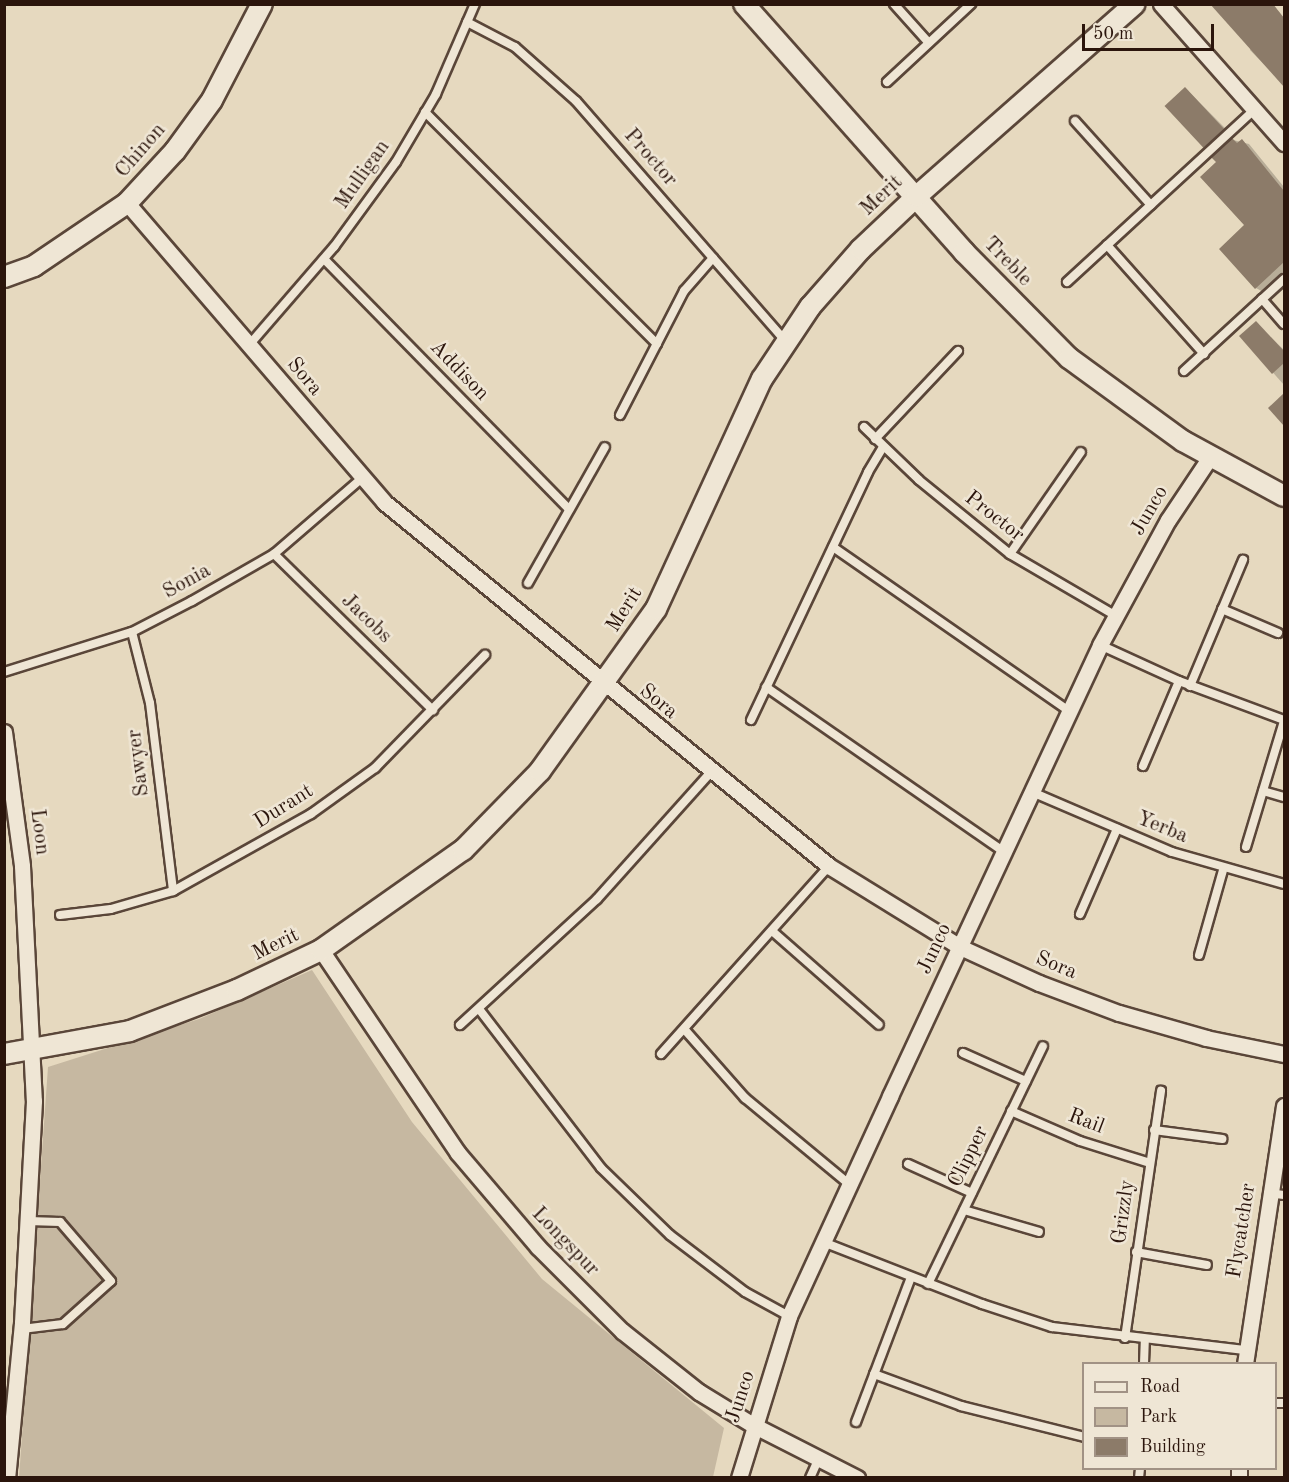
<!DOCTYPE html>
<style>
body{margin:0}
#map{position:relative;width:1289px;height:1482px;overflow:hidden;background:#e6d9bf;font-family:"Old Standard TT",serif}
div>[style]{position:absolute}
.green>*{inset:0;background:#c6b8a1}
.shadow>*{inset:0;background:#0003;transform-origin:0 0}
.building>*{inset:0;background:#8c7b69;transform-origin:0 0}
.roads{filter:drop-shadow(2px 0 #5a4639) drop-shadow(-2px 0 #5a4639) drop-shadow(0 2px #5a4639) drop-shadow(0 -2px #5a4639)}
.service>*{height:8px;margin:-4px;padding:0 4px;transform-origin:4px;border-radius:4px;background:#efe6d5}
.minor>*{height:15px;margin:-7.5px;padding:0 7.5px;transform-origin:7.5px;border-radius:7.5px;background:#efe6d5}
.tertiary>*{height:20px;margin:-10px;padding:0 10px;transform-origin:10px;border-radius:10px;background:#efe6d5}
span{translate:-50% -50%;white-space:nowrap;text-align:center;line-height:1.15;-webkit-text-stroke:5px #efe6d5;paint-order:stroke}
.street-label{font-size:21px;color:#2b150c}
.frame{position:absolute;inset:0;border:6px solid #2b150c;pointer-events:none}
.legend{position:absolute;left:1082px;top:1362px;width:195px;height:108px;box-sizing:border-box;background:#efe6d5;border:2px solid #a19285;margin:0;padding:8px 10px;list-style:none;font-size:18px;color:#2b150c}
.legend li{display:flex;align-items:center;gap:12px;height:30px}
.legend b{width:30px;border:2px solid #a19285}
.scale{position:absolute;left:1082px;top:24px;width:132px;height:27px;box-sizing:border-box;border:3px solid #2b150c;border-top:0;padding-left:8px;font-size:18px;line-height:21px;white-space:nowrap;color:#2b150c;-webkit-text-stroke:4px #efe6d5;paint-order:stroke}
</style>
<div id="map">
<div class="green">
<i style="clip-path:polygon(312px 970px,412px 1122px,542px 1279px,724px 1428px,713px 1477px,19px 1478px,48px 1067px,199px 1019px)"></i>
</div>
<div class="shadow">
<i style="clip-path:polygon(1272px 4px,1284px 18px,1284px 85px,1250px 50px)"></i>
<i style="left:1186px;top:89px;width:65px;height:26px;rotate:45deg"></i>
<i style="clip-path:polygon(1233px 140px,1249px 144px,1284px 187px,1284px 272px,1263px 292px,1256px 288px,1246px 226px,1218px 163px)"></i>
<i style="clip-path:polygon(1256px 323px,1284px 350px,1284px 385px,1241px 337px)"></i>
</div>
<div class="building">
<i style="clip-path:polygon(1210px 4px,1273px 4px,1284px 18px,1284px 87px)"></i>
<i style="left:1185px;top:87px;width:57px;height:28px;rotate:47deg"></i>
<i style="clip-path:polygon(1232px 138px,1237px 143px,1242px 139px,1284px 191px,1284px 262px,1255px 289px,1219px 249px,1244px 225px,1200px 177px,1216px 162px,1211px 157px)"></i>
<i style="clip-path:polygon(1256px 321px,1284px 351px,1284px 363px,1272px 374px,1239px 336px)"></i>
<i style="clip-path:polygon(1284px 393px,1284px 426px,1268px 408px)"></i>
</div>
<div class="roads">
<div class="service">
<i style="left:894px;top:4px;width:52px;rotate:48.1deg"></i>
<i style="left:467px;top:22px;width:54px;rotate:27.5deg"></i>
<i style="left:515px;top:47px;width:81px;rotate:41.5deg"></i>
<i style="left:576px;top:101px;width:318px;rotate:48.9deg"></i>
<i style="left:887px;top:82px;width:115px;rotate:-42.9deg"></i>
<i style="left:425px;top:112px;width:328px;rotate:45deg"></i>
<i style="left:1075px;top:121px;width:113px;rotate:47.9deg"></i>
<i style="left:1107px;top:245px;width:146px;rotate:48.3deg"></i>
<i style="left:324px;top:259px;width:350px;rotate:45.6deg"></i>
<i style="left:1067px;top:282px;width:255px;rotate:-42.6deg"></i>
<i style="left:1262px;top:299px;width:33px;rotate:49deg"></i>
<i style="left:249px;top:345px;width:130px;rotate:-49.1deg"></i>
<i style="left:334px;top:247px;width:105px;rotate:-53.9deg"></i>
<i style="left:396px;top:162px;width:79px;rotate:-59.5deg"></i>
<i style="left:436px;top:94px;width:98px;rotate:-66.6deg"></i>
<i style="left:1184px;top:371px;width:136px;rotate:-42.6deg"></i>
<i style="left:620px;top:415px;width:140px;rotate:-62.7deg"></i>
<i style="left:684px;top:291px;width:44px;rotate:-48.7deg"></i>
<i style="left:864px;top:427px;width:76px;rotate:43.9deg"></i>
<i style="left:919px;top:480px;width:117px;rotate:39.1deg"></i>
<i style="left:1010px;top:554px;width:123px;rotate:30.3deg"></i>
<i style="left:875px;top:439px;width:121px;rotate:-46.7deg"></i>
<i style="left:833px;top:547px;width:287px;rotate:34.8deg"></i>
<i style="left:274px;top:554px;width:223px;rotate:44.5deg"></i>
<i style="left:1010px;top:554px;width:124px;rotate:-55.2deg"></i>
<i style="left:528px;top:583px;width:156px;rotate:-60.5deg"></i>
<i style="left:1222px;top:609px;width:61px;rotate:23.2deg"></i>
<i style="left:132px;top:632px;width:73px;rotate:75.8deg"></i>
<i style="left:150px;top:703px;width:189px;rotate:83deg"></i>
<i style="left:1100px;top:645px;width:87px;rotate:24.5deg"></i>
<i style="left:1179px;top:681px;width:112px;rotate:20.4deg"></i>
<i style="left:4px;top:672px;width:134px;rotate:-17.4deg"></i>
<i style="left:132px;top:632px;width:68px;rotate:-27.3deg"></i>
<i style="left:192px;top:601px;width:95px;rotate:-29.8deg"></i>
<i style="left:274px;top:554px;width:116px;rotate:-40.8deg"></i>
<i style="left:1190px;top:686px;width:137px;rotate:-67.2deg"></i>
<i style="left:766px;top:687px;width:290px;rotate:34.7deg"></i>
<i style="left:751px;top:720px;width:274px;rotate:-64.7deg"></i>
<i style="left:868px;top:472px;width:29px;rotate:-59deg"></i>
<i style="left:1143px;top:766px;width:92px;rotate:-67deg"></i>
<i style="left:1263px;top:791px;width:22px;rotate:16deg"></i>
<i style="left:1032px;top:792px;width:152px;rotate:23.2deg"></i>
<i style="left:1172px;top:852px;width:116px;rotate:15.9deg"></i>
<i style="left:1246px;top:847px;width:132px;rotate:-73.2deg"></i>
<i style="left:1080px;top:914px;width:93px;rotate:-66.5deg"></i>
<i style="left:60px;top:915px;width:51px;rotate:-6.7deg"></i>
<i style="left:111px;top:909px;width:65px;rotate:-16.2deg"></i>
<i style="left:173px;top:891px;width:158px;rotate:-29.2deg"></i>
<i style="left:311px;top:814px;width:79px;rotate:-35.7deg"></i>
<i style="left:375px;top:768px;width:158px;rotate:-45.8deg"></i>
<i style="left:772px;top:931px;width:142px;rotate:41.3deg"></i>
<i style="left:1199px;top:955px;width:88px;rotate:-74.2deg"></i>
<i style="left:479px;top:1009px;width:200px;rotate:52.5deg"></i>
<i style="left:601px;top:1168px;width:96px;rotate:44.2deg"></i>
<i style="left:670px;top:1235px;width:94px;rotate:37.2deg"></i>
<i style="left:745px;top:1292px;width:50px;rotate:28.6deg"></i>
<i style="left:460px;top:1025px;width:186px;rotate:-42.6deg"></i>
<i style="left:597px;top:899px;width:171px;rotate:-48.1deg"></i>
<i style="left:685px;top:1030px;width:91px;rotate:48.6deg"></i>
<i style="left:745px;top:1098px;width:135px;rotate:39.6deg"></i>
<i style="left:963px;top:1053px;width:69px;rotate:24deg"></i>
<i style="left:661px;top:1054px;width:252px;rotate:-48.2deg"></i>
<i style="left:1011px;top:1111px;width:75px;rotate:23.5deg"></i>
<i style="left:1080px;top:1141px;width:73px;rotate:17.4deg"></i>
<i style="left:1154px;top:1130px;width:69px;rotate:7.5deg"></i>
<i style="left:908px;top:1164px;width:70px;rotate:24.4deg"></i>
<i style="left:1268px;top:1193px;width:16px;rotate:7deg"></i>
<i style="left:964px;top:1210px;width:78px;rotate:16.3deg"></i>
<i style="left:823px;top:1242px;width:171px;rotate:21.3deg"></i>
<i style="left:982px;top:1304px;width:74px;rotate:18.2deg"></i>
<i style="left:1052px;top:1327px;width:194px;rotate:6.8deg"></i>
<i style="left:1136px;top:1252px;width:72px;rotate:10.4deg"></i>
<i style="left:928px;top:1284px;width:264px;rotate:-64.2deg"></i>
<i style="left:22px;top:1329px;width:41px;rotate:-7deg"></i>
<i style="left:63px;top:1324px;width:64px;rotate:-41.9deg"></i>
<i style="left:111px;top:1281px;width:78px;rotate:-130.8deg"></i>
<i style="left:60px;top:1222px;width:32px;rotate:-178deg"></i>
<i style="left:1125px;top:1338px;width:250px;rotate:-81.7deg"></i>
<i style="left:1144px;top:1364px;width:23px;rotate:-88deg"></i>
<i style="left:874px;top:1374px;width:93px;rotate:20.2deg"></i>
<i style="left:961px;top:1406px;width:127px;rotate:14.1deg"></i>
<i style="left:1276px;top:1403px;width:8px"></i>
<i style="left:856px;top:1422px;width:155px;rotate:-69.2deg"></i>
<i style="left:810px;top:1478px;width:22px;rotate:-66deg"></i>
<i style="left:1139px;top:1478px;width:10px;rotate:-84deg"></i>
</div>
<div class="minor">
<i style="left:1161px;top:4px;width:186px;rotate:48.5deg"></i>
<i style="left:127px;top:203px;width:394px;rotate:49.3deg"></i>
<i style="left:384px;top:502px;width:575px;rotate:39.28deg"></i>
<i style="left:829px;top:866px;width:154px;rotate:31.7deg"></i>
<i style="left:960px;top:947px;width:87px;rotate:24.5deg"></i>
<i style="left:1039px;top:983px;width:85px;rotate:20.6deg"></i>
<i style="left:1119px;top:1013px;width:91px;rotate:16deg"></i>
<i style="left:1206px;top:1038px;width:80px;rotate:11.6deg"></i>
<i style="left:4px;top:732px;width:135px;rotate:82.3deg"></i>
<i style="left:22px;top:866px;width:235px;rotate:87.1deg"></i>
<i style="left:34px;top:1101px;width:222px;rotate:93.1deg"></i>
<i style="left:22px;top:1323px;width:156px;rotate:95.5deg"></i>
<i style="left:321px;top:950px;width:245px;rotate:56deg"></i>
<i style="left:458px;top:1153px;width:123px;rotate:49.6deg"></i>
<i style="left:538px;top:1247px;width:119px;rotate:45deg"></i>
<i style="left:622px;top:1331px;width:98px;rotate:38.4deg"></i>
<i style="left:699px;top:1392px;width:63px;rotate:31.4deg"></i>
<i style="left:753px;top:1425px;width:117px;rotate:27deg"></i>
<i style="left:1245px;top:1364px;width:261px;rotate:-81.4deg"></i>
<i style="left:739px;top:1478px;width:170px;rotate:-72.8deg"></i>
<i style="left:789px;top:1316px;width:242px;rotate:-65.3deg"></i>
<i style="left:890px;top:1096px;width:497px;rotate:-65deg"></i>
<i style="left:1100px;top:645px;width:142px;rotate:-61.5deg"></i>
<i style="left:1168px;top:520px;width:76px;rotate:-56.3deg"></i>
<i style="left:1239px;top:1478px;width:10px;rotate:-90deg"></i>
</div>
<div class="tertiary">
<i style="left:744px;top:4px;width:332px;rotate:48.4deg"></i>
<i style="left:964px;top:252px;width:149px;rotate:45.3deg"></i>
<i style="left:1069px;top:358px;width:141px;rotate:36.1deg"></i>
<i style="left:1183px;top:441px;width:115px;rotate:28.6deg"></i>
<i style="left:4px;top:277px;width:32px;rotate:-20deg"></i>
<i style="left:34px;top:266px;width:112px;rotate:-34.1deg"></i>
<i style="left:127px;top:203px;width:71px;rotate:-47.3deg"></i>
<i style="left:175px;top:151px;width:63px;rotate:-54deg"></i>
<i style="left:212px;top:100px;width:108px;rotate:-62.5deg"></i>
<i style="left:4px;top:1054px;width:128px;rotate:-10.3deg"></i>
<i style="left:130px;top:1031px;width:115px;rotate:-21deg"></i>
<i style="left:237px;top:990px;width:93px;rotate:-25.5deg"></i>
<i style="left:321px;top:950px;width:174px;rotate:-35.2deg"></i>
<i style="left:463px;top:850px;width:110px;rotate:-45.7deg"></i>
<i style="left:540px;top:771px;width:199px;rotate:-54.4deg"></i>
<i style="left:656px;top:609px;width:253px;rotate:-65.3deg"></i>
<i style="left:762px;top:379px;width:87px;rotate:-56.3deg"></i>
<i style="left:810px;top:307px;width:77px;rotate:-48.7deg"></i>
<i style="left:861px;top:249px;width:77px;rotate:-43.4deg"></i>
<i style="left:917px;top:196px;width:290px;rotate:-41.4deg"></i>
</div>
</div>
<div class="street-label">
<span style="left:141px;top:151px;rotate:-49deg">Chinon</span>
<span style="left:650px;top:158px;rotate:49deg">Proctor</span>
<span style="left:363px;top:175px;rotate:-55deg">Mulligan</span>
<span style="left:882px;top:196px;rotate:-43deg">Merit</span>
<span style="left:1007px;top:262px;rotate:46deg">Treble</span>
<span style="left:459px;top:371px;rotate:46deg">Addison</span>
<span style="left:304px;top:377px;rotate:50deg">Sora</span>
<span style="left:1150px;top:511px;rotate:-60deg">Junco</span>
<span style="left:994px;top:517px;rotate:38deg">Proctor</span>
<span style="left:187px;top:582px;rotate:-29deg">Sonia</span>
<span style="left:625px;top:610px;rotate:-58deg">Merit</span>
<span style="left:366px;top:619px;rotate:44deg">Jacobs</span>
<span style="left:658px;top:702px;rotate:39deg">Sora</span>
<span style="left:139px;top:763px;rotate:-97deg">Sawyer</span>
<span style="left:284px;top:807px;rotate:-32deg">Durant</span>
<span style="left:1162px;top:828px;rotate:22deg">Yerba</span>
<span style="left:39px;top:832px;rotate:83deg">Loon</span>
<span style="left:276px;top:945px;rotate:-26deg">Merit</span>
<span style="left:935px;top:949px;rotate:-65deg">Junco</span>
<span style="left:1056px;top:966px;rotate:22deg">Sora</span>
<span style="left:1086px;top:1122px;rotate:21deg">Rail</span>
<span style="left:969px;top:1157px;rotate:-64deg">Clipper</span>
<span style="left:1124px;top:1212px;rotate:-82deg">Grizzly</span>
<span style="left:1242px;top:1231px;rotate:-81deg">Flycatcher</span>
<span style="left:565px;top:1242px;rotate:46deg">Longspur</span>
<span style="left:741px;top:1397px;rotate:-72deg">Junco</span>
</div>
<div class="frame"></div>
<ul class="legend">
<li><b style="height:8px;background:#efe6d5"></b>Road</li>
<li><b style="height:16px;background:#c6b8a1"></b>Park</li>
<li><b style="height:16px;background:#8c7b69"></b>Building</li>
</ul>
<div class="scale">50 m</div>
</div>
